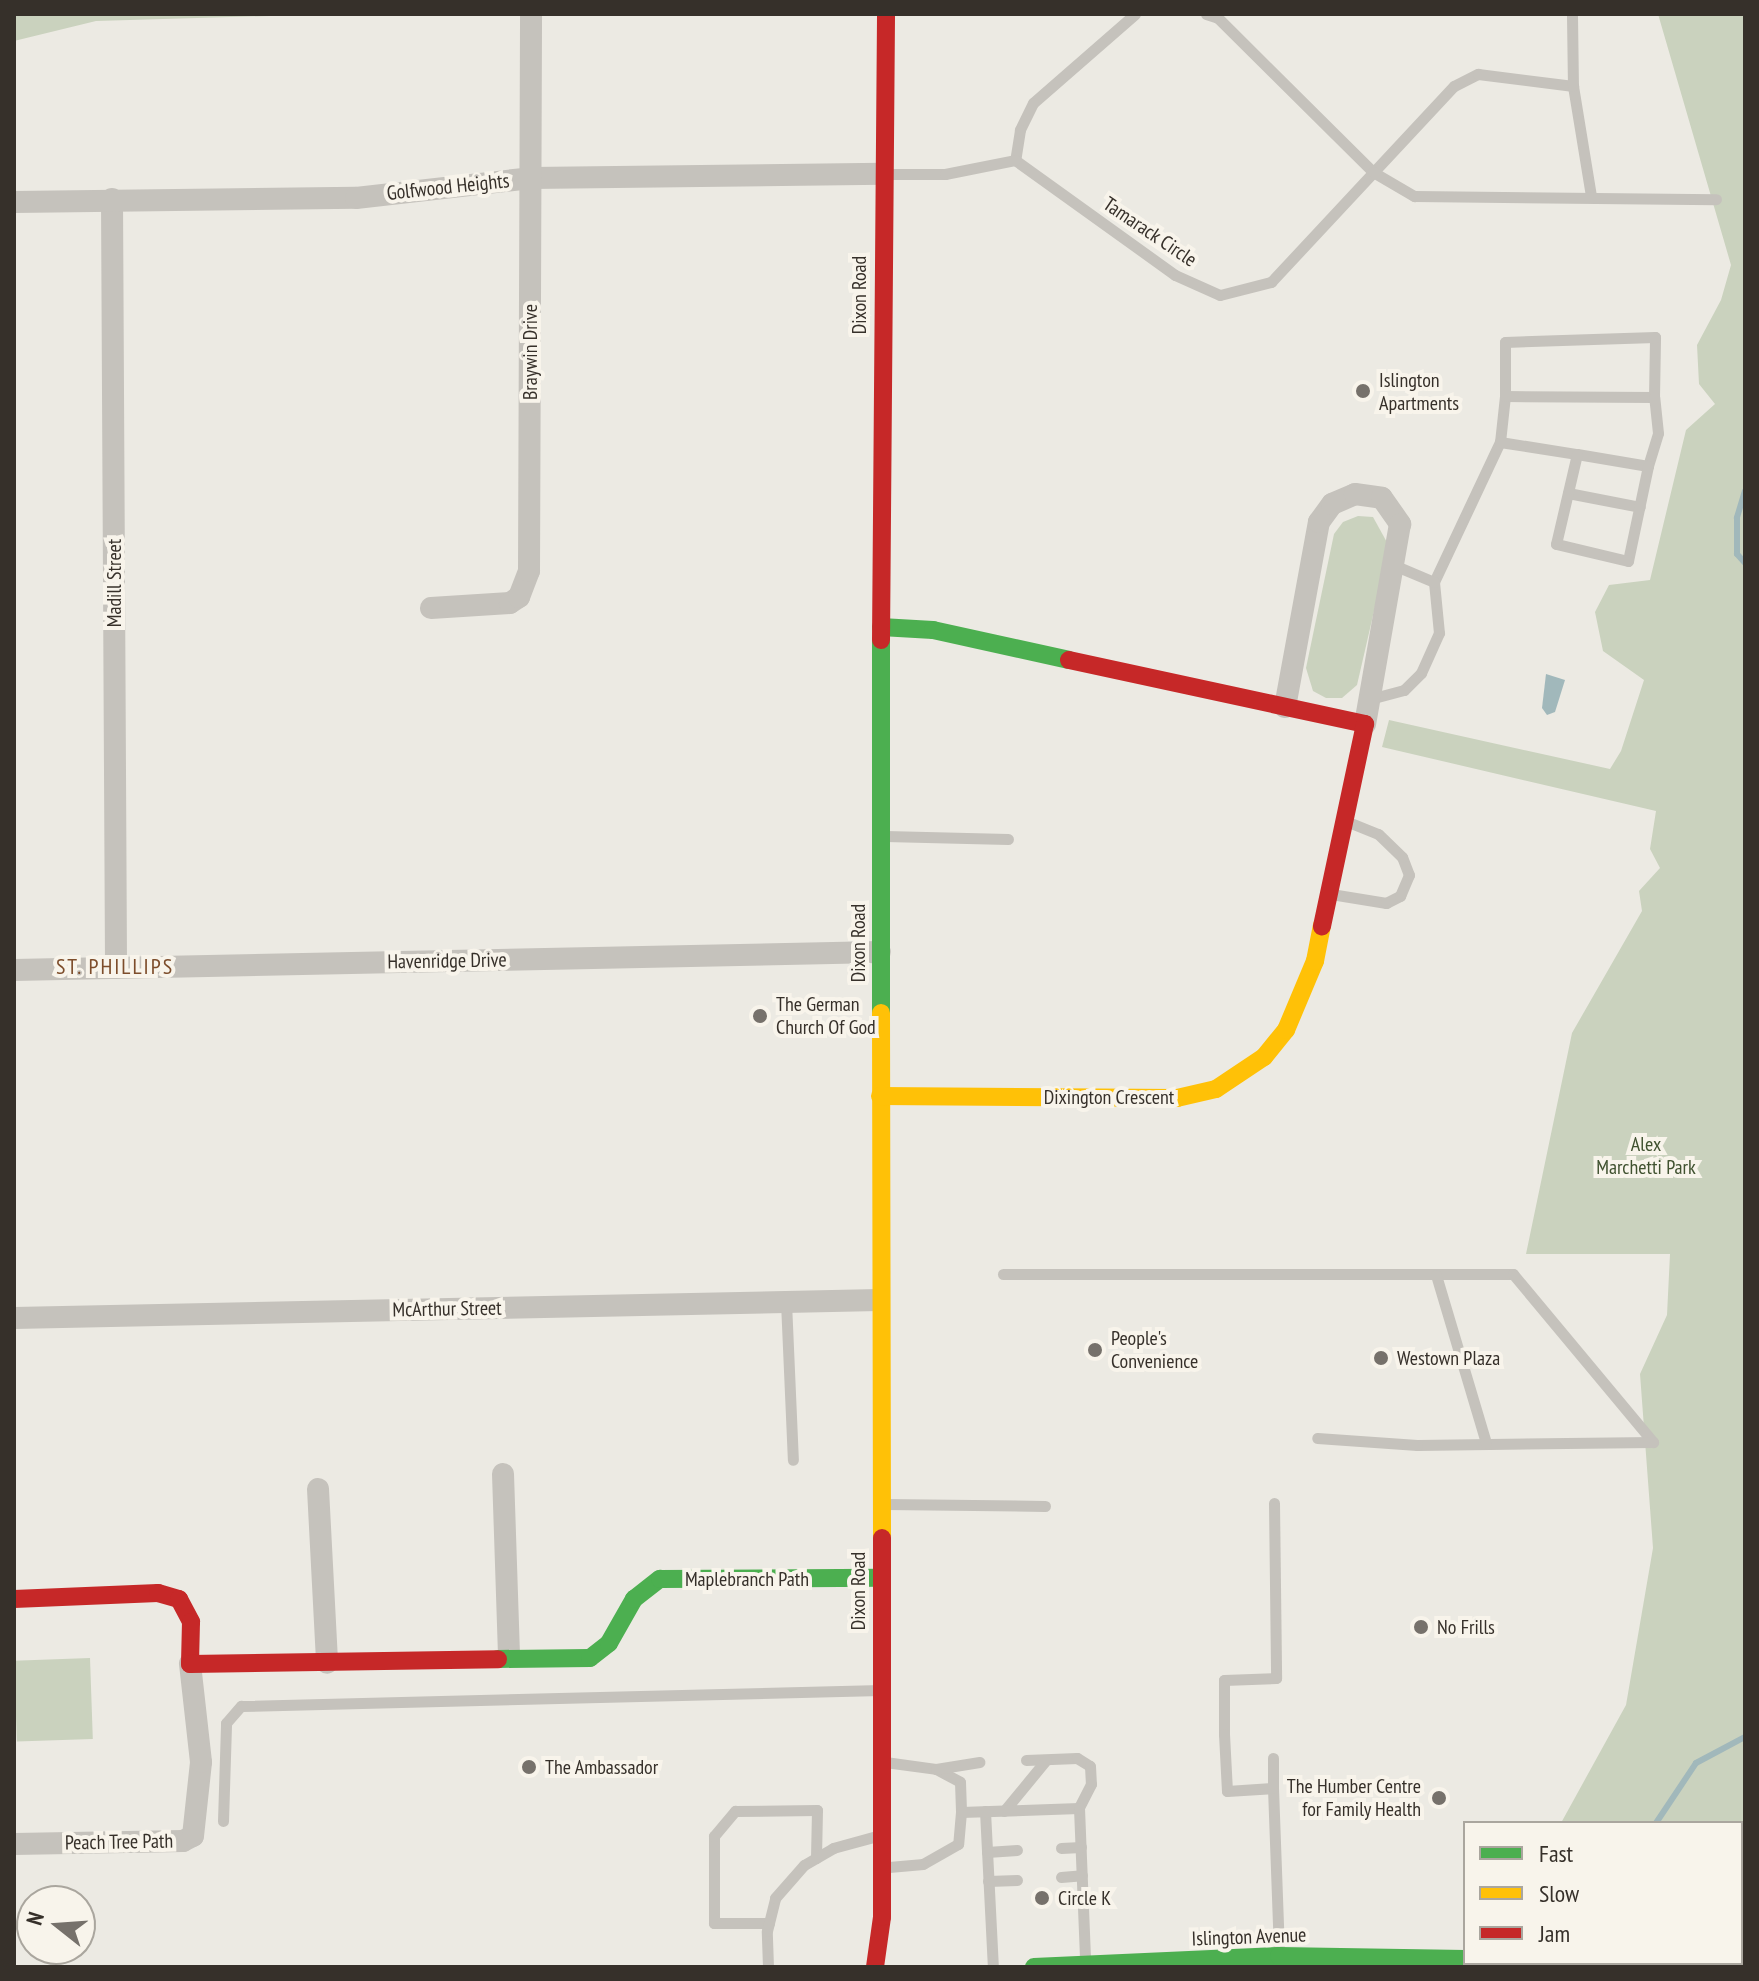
<!DOCTYPE html>
<style>
body{margin:0}
#map{position:relative;width:1759px;height:1981px;overflow:hidden;background:#eceae3;font-family:"PT Sans Narrow",sans-serif}
div>[style]{position:absolute}
.green>*{inset:0;background:#cad2be;transform-origin:0 0}
.water>*{inset:0;background:#a1b8bb}
.stream>*{height:6px;margin:-3px;padding:0 3px;transform-origin:3px;border-radius:3px;background:#a1b8bb}
.lane>*{height:11px;margin:-5.5px;padding:0 5.5px;transform-origin:5.5px;border-radius:5.5px;background:#c5c2bc}
.street>*{height:22px;margin:-11px;padding:0 11px;transform-origin:11px;border-radius:11px;background:#c5c2bc}
.fast>*{height:18px;margin:-9px;padding:0 9px;transform-origin:9px;border-radius:9px;background:#4caf50}
.slow>*{height:18px;margin:-9px;padding:0 9px;transform-origin:9px;border-radius:9px;background:#ffc107}
.jam>*{height:18px;margin:-9px;padding:0 9px;transform-origin:9px;border-radius:9px;background:#c62828}
.dots>*{width:22px;height:22px;translate:-50% -50%;box-sizing:border-box;border:4px solid #f8f4eb;border-radius:50%}
span{translate:-50% -50%;white-space:nowrap;text-align:center;line-height:1.15;-webkit-text-stroke:8px #f8f4eb;paint-order:stroke}
.street-label{font-size:20px;color:#36302a}
.poi-label{font-size:20px;color:#36302a}
.left{translate:0 -50%;text-align:left}
.right{translate:-100% -50%;text-align:right}
.park-label{font-size:20px;color:#405230}
.neighbourhood-label{font-size:22px;color:#7d4d2b;letter-spacing:2px}
.frame{position:absolute;inset:0;border:16px solid #36302a;pointer-events:none}
.legend{position:absolute;left:1463px;top:1821px;width:280px;height:144px;box-sizing:border-box;background:#f8f4eb;border:2px solid #aaa69e;margin:0;padding:10px 14px;list-style:none;font-size:24px;color:#36302a}
.legend li{display:flex;align-items:center;gap:16px;height:40px}
.legend b{width:40px;border:2px solid #aaa69e}
.north{position:absolute;left:16px;top:1885px;width:80px;height:80px;box-sizing:border-box;background:#f8f4eb;border:2px solid #aaa69e;border-radius:50%;rotate:287deg;font-size:22px;font-weight:700;line-height:32px;text-align:center;color:#36302a}
.north::after{content:'';display:block;margin:auto;width:28px;height:36px;background:#76716b;clip-path:polygon(50% 0,100% 100%,50% 72%,0 100%)}
</style>
<div id="map">
<div class="green">
<i style="clip-path:polygon(14px 14px,336px 14px,96px 21px,14px 41px)"></i>
<i style="clip-path:polygon(1658px 14px,1745px 14px,1745px 1919px,1741px 1919px,1741px 1823px,1561px 1823px,1626px 1705px,1653px 1548px,1640px 1374px,1667px 1315px,1670px 1254px,1526px 1254px,1572px 1033px,1642px 911px,1639px 891px,1660px 868px,1650px 849px,1656px 811px,1382px 747px,1389px 720px,1610px 769px,1621px 751px,1644px 680px,1603px 651px,1595px 612px,1609px 585px,1650px 580px,1686px 430px,1715px 404px,1699px 384px,1697px 345px,1721px 300px,1731px 265px)"></i>
<i style="clip-path:polygon(1358px 516px,1373px 517px,1389px 546px,1357px 685px,1342px 698px,1326px 698px,1313px 691px,1306px 668px,1334px 534px,1343px 522px)"></i>
<i style="left:90px;top:1658px;width:81px;height:76px;rotate:88deg"></i>
</div>
<div class="water">
<i style="clip-path:polygon(1546px 674px,1565px 680px,1555px 712px,1547px 715px,1542px 708px)"></i>
</div>
<div class="stream">
<i style="left:1745px;top:491px;width:28px;rotate:107deg"></i>
<i style="left:1737px;top:518px;width:36px;rotate:90deg"></i>
<i style="left:1737px;top:554px;width:12px;rotate:48deg"></i>
<i style="left:1656px;top:1823px;width:72px;rotate:-56.3deg"></i>
<i style="left:1696px;top:1763px;width:55px;rotate:-28deg"></i>
<i style="left:1577px;top:1967px;width:4px;rotate:-63deg"></i>
</div>
<div class="lane">
<i style="left:1135px;top:14px;width:135px;rotate:138.9deg"></i>
<i style="left:1033px;top:103px;width:30px;rotate:116deg"></i>
<i style="left:1020px;top:130px;width:30px;rotate:99deg"></i>
<i style="left:1015px;top:160px;width:197px;rotate:35.7deg"></i>
<i style="left:1175px;top:275px;width:49px;rotate:24deg"></i>
<i style="left:1220px;top:295px;width:53px;rotate:-14.3deg"></i>
<i style="left:1271px;top:282px;width:268px;rotate:-47deg"></i>
<i style="left:1454px;top:86px;width:27px;rotate:-27deg"></i>
<i style="left:1478px;top:74px;width:96px;rotate:7.2deg"></i>
<i style="left:1573px;top:86px;width:111px;rotate:80.7deg"></i>
<i style="left:1206px;top:14px;width:13px;rotate:18deg"></i>
<i style="left:1218px;top:18px;width:218px;rotate:44.8deg"></i>
<i style="left:1373px;top:172px;width:48px;rotate:30.3deg"></i>
<i style="left:1414px;top:196px;width:302px;rotate:0.6deg"></i>
<i style="left:1572px;top:16px;width:70px;rotate:89.2deg"></i>
<i style="left:885px;top:174px;width:60px"></i>
<i style="left:945px;top:174px;width:71px;rotate:-11.3deg"></i>
<i style="left:1500px;top:442px;width:46px;rotate:-83.8deg"></i>
<i style="left:1505px;top:396px;width:149px;rotate:0.4deg"></i>
<i style="left:1654px;top:397px;width:60px;rotate:-89deg"></i>
<i style="left:1655px;top:337px;width:150px;rotate:178.1deg"></i>
<i style="left:1505px;top:342px;width:54px;rotate:90deg"></i>
<i style="left:1648px;top:466px;width:34px;rotate:-73deg"></i>
<i style="left:1658px;top:433px;width:36px;rotate:-96deg"></i>
<i style="left:1568px;top:493px;width:73px;rotate:11deg"></i>
<i style="left:1434px;top:582px;width:155px;rotate:-64.8deg"></i>
<i style="left:1500px;top:442px;width:78px;rotate:8.9deg"></i>
<i style="left:1577px;top:454px;width:72px;rotate:9.6deg"></i>
<i style="left:1648px;top:466px;width:97px;rotate:101.9deg"></i>
<i style="left:1628px;top:561px;width:74px;rotate:-166.7deg"></i>
<i style="left:1556px;top:544px;width:92px;rotate:-76.9deg"></i>
<i style="left:1370px;top:699px;width:35px;rotate:-15deg"></i>
<i style="left:1404px;top:690px;width:24px;rotate:-45deg"></i>
<i style="left:1421px;top:673px;width:44px;rotate:-65.8deg"></i>
<i style="left:1439px;top:633px;width:51px;rotate:-95.6deg"></i>
<i style="left:1434px;top:582px;width:41px;rotate:-157.2deg"></i>
<i style="left:885px;top:836px;width:123px;rotate:1.4deg"></i>
<i style="left:1331px;top:894px;width:56px;rotate:9.3deg"></i>
<i style="left:1386px;top:903px;width:16px;rotate:-27deg"></i>
<i style="left:1400px;top:896px;width:23px;rotate:-67deg"></i>
<i style="left:1409px;top:875px;width:19px;rotate:-111deg"></i>
<i style="left:1402px;top:857px;width:33px;rotate:-136deg"></i>
<i style="left:1378px;top:834px;width:32px;rotate:-158deg"></i>
<i style="left:1003px;top:1274px;width:510px"></i>
<i style="left:1513px;top:1274px;width:219px;rotate:50.2deg"></i>
<i style="left:1653px;top:1442px;width:236px;rotate:179.3deg"></i>
<i style="left:1417px;top:1445px;width:100px;rotate:-176deg"></i>
<i style="left:1436px;top:1275px;width:175px;rotate:73.4deg"></i>
<i style="left:786px;top:1302px;width:158px;rotate:87.5deg"></i>
<i style="left:1274px;top:1503px;width:175px;rotate:89.3deg"></i>
<i style="left:1276px;top:1678px;width:52px;rotate:177.8deg"></i>
<i style="left:1224px;top:1680px;width:54px;rotate:90deg"></i>
<i style="left:1224px;top:1734px;width:57px;rotate:87deg"></i>
<i style="left:1227px;top:1791px;width:46px;rotate:-3.7deg"></i>
<i style="left:1273px;top:1788px;width:163px;rotate:87.9deg"></i>
<i style="left:885px;top:1504px;width:160px;rotate:0.7deg"></i>
<i style="left:1273px;top:1758px;width:30px;rotate:90deg"></i>
<i style="left:1026px;top:1760px;width:51px;rotate:-2.2deg"></i>
<i style="left:1077px;top:1758px;width:15px;rotate:32deg"></i>
<i style="left:1090px;top:1766px;width:18px;rotate:87deg"></i>
<i style="left:1091px;top:1784px;width:27px;rotate:117deg"></i>
<i style="left:885px;top:1762px;width:51px;rotate:7.8deg"></i>
<i style="left:936px;top:1769px;width:27px;rotate:28deg"></i>
<i style="left:960px;top:1782px;width:30px;rotate:88deg"></i>
<i style="left:961px;top:1812px;width:32px;rotate:95deg"></i>
<i style="left:958px;top:1844px;width:40px;rotate:150.3deg"></i>
<i style="left:923px;top:1864px;width:37px;rotate:175deg"></i>
<i style="left:936px;top:1769px;width:44px;rotate:-9.2deg"></i>
<i style="left:985px;top:1811px;width:156px;rotate:87.1deg"></i>
<i style="left:1004px;top:1811px;width:66px;rotate:-50.5deg"></i>
<i style="left:961px;top:1812px;width:118px;rotate:-1.9deg"></i>
<i style="left:1079px;top:1808px;width:152px;rotate:87.7deg"></i>
<i style="left:223px;top:1821px;width:98px;rotate:-88.2deg"></i>
<i style="left:226px;top:1723px;width:23px;rotate:-49deg"></i>
<i style="left:241px;top:1706px;width:640px;rotate:-1.43deg"></i>
<i style="left:1061px;top:1848px;width:20px;rotate:-3deg"></i>
<i style="left:987px;top:1852px;width:30px;rotate:-4deg"></i>
<i style="left:1061px;top:1877px;width:21px;rotate:-5deg"></i>
<i style="left:988px;top:1881px;width:29px;rotate:-2deg"></i>
<i style="left:769px;top:1923px;width:55px;rotate:180deg"></i>
<i style="left:714px;top:1923px;width:87px;rotate:-90deg"></i>
<i style="left:714px;top:1836px;width:33px;rotate:-50deg"></i>
<i style="left:735px;top:1811px;width:82px;rotate:-0.7deg"></i>
<i style="left:817px;top:1810px;width:48px;rotate:91.2deg"></i>
<i style="left:768px;top:1967px;width:36px;rotate:-92deg"></i>
<i style="left:767px;top:1931px;width:34px;rotate:-76deg"></i>
<i style="left:775px;top:1898px;width:44px;rotate:-48.7deg"></i>
<i style="left:804px;top:1865px;width:34px;rotate:-30deg"></i>
<i style="left:833px;top:1848px;width:46px;rotate:-15.3deg"></i>
<i style="left:1662px;top:1967px;width:4px;rotate:-76deg"></i>
</div>
<div class="street">
<i style="left:112px;top:199px;width:769px;rotate:89.7deg"></i>
<i style="left:14px;top:202px;width:342px;rotate:-0.7deg"></i>
<i style="left:356px;top:198px;width:176px;rotate:-6.5deg"></i>
<i style="left:531px;top:178px;width:352px;rotate:-0.7deg"></i>
<i style="left:431px;top:608px;width:79px;rotate:-3.6deg"></i>
<i style="left:510px;top:603px;width:11px;rotate:-34deg"></i>
<i style="left:519px;top:597px;width:28px;rotate:-69deg"></i>
<i style="left:529px;top:571px;width:557px;rotate:-89.79deg"></i>
<i style="left:1285px;top:707px;width:188px;rotate:-79.6deg"></i>
<i style="left:1319px;top:522px;width:22px;rotate:-54deg"></i>
<i style="left:1332px;top:504px;width:25px;rotate:-23deg"></i>
<i style="left:1355px;top:494px;width:27px;rotate:8deg"></i>
<i style="left:1382px;top:498px;width:32px;rotate:55deg"></i>
<i style="left:1400px;top:524px;width:203px;rotate:99.9deg"></i>
<i style="left:14px;top:970px;width:866px;rotate:-1.19deg"></i>
<i style="left:14px;top:1318px;width:865px;rotate:-1.19deg"></i>
<i style="left:503px;top:1474px;width:181px;rotate:88.1deg"></i>
<i style="left:318px;top:1489px;width:174px;rotate:87deg"></i>
<i style="left:14px;top:1844px;width:169px;rotate:-1deg"></i>
<i style="left:183px;top:1841px;width:11px;rotate:-27deg"></i>
<i style="left:193px;top:1836px;width:74px;rotate:-83.8deg"></i>
<i style="left:201px;top:1762px;width:99px;rotate:-96.4deg"></i>
</div>
<div class="fast">
<i style="left:881px;top:627px;width:52px;rotate:3.3deg"></i>
<i style="left:933px;top:630px;width:139px;rotate:12.4deg"></i>
<i style="left:881px;top:640px;width:373px;rotate:90deg"></i>
<i style="left:498px;top:1659px;width:92px;rotate:-0.6deg"></i>
<i style="left:590px;top:1658px;width:24px;rotate:-38deg"></i>
<i style="left:609px;top:1643px;width:51px;rotate:-60.4deg"></i>
<i style="left:634px;top:1599px;width:33px;rotate:-38deg"></i>
<i style="left:660px;top:1579px;width:219px;rotate:-0.3deg"></i>
<i style="left:1034px;top:1967px;width:245px;rotate:-2.6deg"></i>
<i style="left:1279px;top:1956px;width:186px;rotate:0.9deg"></i>
</div>
<div class="slow">
<i style="left:881px;top:1013px;width:525px;rotate:89.89deg"></i>
<i style="left:880px;top:1096px;width:297px;rotate:0.4deg"></i>
<i style="left:1177px;top:1098px;width:40px;rotate:-13deg"></i>
<i style="left:1216px;top:1089px;width:58px;rotate:-33.7deg"></i>
<i style="left:1264px;top:1057px;width:35px;rotate:-51deg"></i>
<i style="left:1286px;top:1030px;width:75px;rotate:-67.2deg"></i>
<i style="left:1315px;top:961px;width:36px;rotate:-79deg"></i>
</div>
<div class="jam">
<i style="left:881px;top:640px;width:626px;rotate:-89.54deg"></i>
<i style="left:1069px;top:660px;width:303px;rotate:12.2deg"></i>
<i style="left:1365px;top:724px;width:207px;rotate:102deg"></i>
<i style="left:14px;top:1599px;width:144px;rotate:-2.4deg"></i>
<i style="left:158px;top:1593px;width:22px;rotate:16deg"></i>
<i style="left:179px;top:1599px;width:26px;rotate:62deg"></i>
<i style="left:191px;top:1622px;width:42px;rotate:91.4deg"></i>
<i style="left:190px;top:1664px;width:308px;rotate:-0.9deg"></i>
<i style="left:1741px;top:1953px;width:4px"></i>
<i style="left:875px;top:1967px;width:50px;rotate:-82deg"></i>
<i style="left:882px;top:1917px;width:379px;rotate:-90deg"></i>
</div>
<div class="dots">
<i style="left:1363px;top:391px;background:#76716b"></i>
<i style="left:760px;top:1016px;background:#76716b"></i>
<i style="left:1095px;top:1350px;background:#76716b"></i>
<i style="left:1381px;top:1358px;background:#76716b"></i>
<i style="left:1421px;top:1627px;background:#76716b"></i>
<i style="left:529px;top:1767px;background:#76716b"></i>
<i style="left:1439px;top:1798px;background:#76716b"></i>
<i style="left:1042px;top:1898px;background:#76716b"></i>
</div>
<div class="street-label">
<span style="left:448px;top:187px;rotate:-6deg">Golfwood Heights</span>
<span style="left:1150px;top:232px;rotate:34deg">Tamarack Circle</span>
<span style="left:859px;top:295px;rotate:-90deg">Dixon Road</span>
<span style="left:530px;top:352px;rotate:-90deg">Braywin Drive</span>
<span style="left:114px;top:583px;rotate:-90deg">Madill Street</span>
<span style="left:858px;top:943px;rotate:-90deg">Dixon Road</span>
<span style="left:447px;top:961px;rotate:-1deg">Havenridge Drive</span>
<span style="left:1109px;top:1097px">Dixington Crescent</span>
<span style="left:447px;top:1309px;rotate:-1deg">McArthur Street</span>
<span style="left:747px;top:1579px">Maplebranch Path</span>
<span style="left:858px;top:1591px;rotate:-90deg">Dixon Road</span>
<span style="left:119px;top:1842px;rotate:-1deg">Peach Tree Path</span>
<span style="left:1249px;top:1937px;rotate:-2deg">Islington Avenue</span>
</div>
<div class="poi-label">
<span class="left" style="left:1379px;top:392px">Islington<br>Apartments</span>
<span class="left" style="left:776px;top:1016px">The German<br>Church Of God</span>
<span class="left" style="left:1111px;top:1350px">People's<br>Convenience</span>
<span class="left" style="left:1397px;top:1358px">Westown Plaza</span>
<span class="left" style="left:1437px;top:1627px">No Frills</span>
<span class="left" style="left:545px;top:1767px">The Ambassador</span>
<span class="right" style="left:1421px;top:1798px">The Humber Centre<br>for Family Health</span>
<span class="left" style="left:1058px;top:1898px">Circle K</span>
</div>
<div class="park-label">
<span style="left:1646px;top:1156px">Alex<br>Marchetti Park</span>
</div>
<div class="neighbourhood-label">
<span style="left:115px;top:967px">ST. PHILLIPS</span>
</div>
<div class="frame"></div>
<ul class="legend">
<li><b style="height:10px;background:#4caf50"></b>Fast</li>
<li><b style="height:10px;background:#ffc107"></b>Slow</li>
<li><b style="height:10px;background:#c62828"></b>Jam</li>
</ul>
<div class="north">N</div>
</div>
